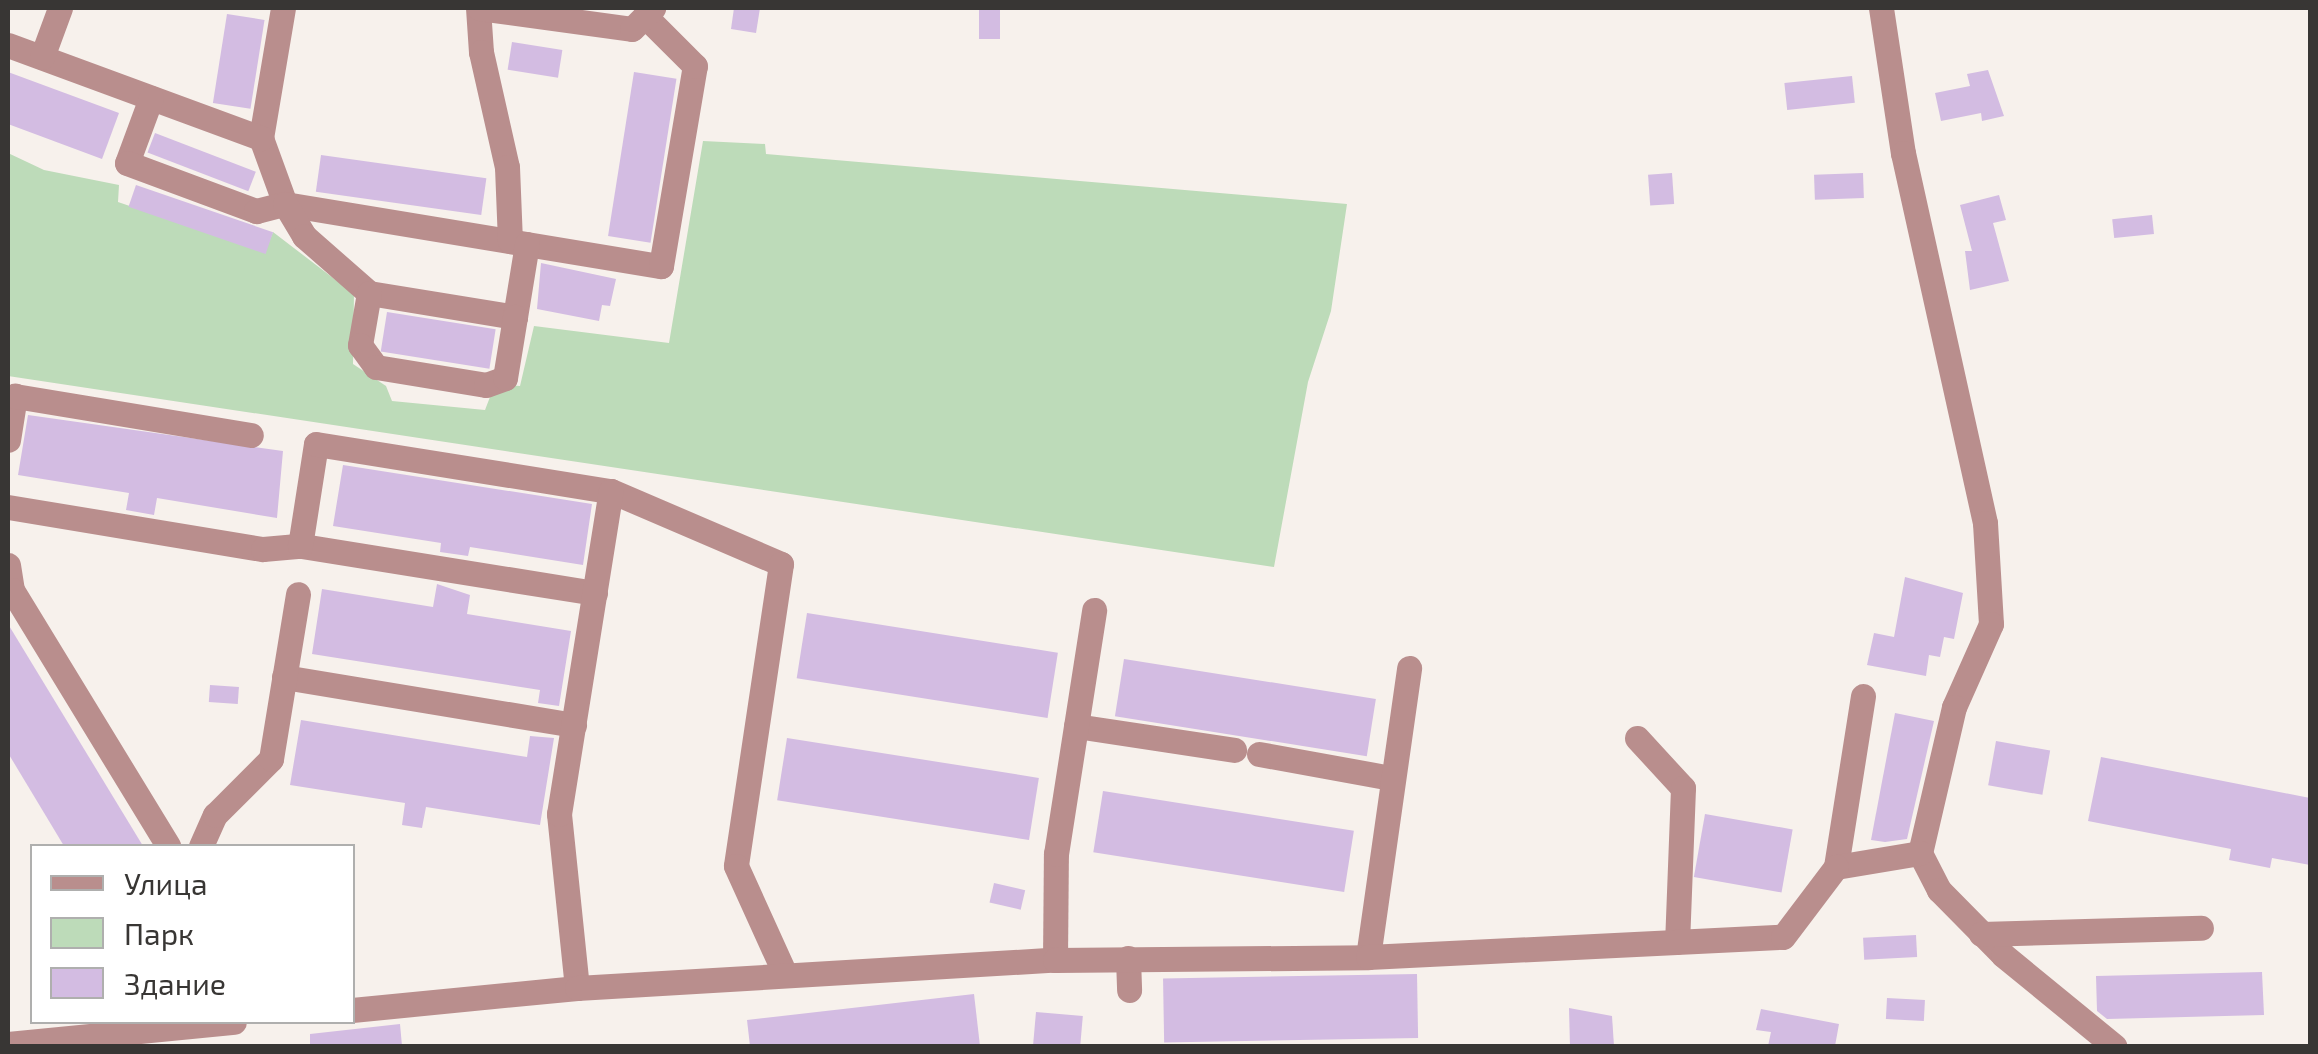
<!DOCTYPE html>
<meta charset="utf-8">
<style>
body{margin:0}
#map{position:relative;width:2318px;height:1054px;overflow:hidden;background:#f7f1ec;font-family:"Exo 2",sans-serif}
div>[style]{position:absolute}
.green>*{inset:0;background:#bddbb9}
.building>*{inset:0;background:#d3bce2;transform-origin:0 0}
.minor>*{height:25px;margin:-12.5px;padding:0 12.5px;transform-origin:12.5px;border-radius:12.5px;background:#b98e8d}
span{translate:-50% -50%;white-space:nowrap;text-align:center;line-height:1.15;-webkit-text-stroke:9px #fff;paint-order:stroke}
.frame{position:absolute;inset:0;border:10px solid #383634;pointer-events:none}
.legend{position:absolute;left:30px;top:844px;width:325px;height:180px;box-sizing:border-box;background:#fff;border:2px solid #afafae;margin:0;padding:12px 18px;list-style:none;font-size:30px;color:#383634}
.legend li{display:flex;align-items:center;gap:20px;height:50px}
.legend b{width:50px;border:2px solid #afafae}
</style>
<div id="map">
<div class="green">
<i style="clip-path:polygon(703px 141px,765px 144px,766px 154px,1347px 204px,1331px 311px,1308px 382px,1274px 567px,8px 376px,8px 153px,44px 170px,119px 185px,118px 202px,265px 252px,273px 232px,354px 294px,353px 364px,386px 386px,392px 401px,485px 410px,495px 384px,520px 386px,534px 326px,669px 343px)"></i>
</div>
<div class="building">
<i style="clip-path:polygon(734px 8px,760px 8px,756px 33px,731px 29px)"></i>
<i style="left:979px;top:8px;width:21px;height:31px"></i>
<i style="left:227px;top:14px;width:38px;height:90px;rotate:9deg"></i>
<i style="left:512px;top:42px;width:51px;height:28px;rotate:9deg"></i>
<i style="clip-path:polygon(1988px 70px,2004px 116px,1982px 121px,1981px 113px,1941px 121px,1935px 93px,1970px 86px,1967px 74px)"></i>
<i style="clip-path:polygon(8px 72px,119px 113px,102px 159px,8px 124px)"></i>
<i style="left:634px;top:72px;width:43px;height:166px;rotate:9deg"></i>
<i style="left:1852px;top:76px;width:27px;height:68px;rotate:84deg"></i>
<i style="left:155px;top:133px;width:108px;height:21px;rotate:21deg"></i>
<i style="left:321px;top:155px;width:167px;height:37px;rotate:8deg"></i>
<i style="left:1672px;top:173px;width:31px;height:24px;rotate:86deg"></i>
<i style="left:1863px;top:173px;width:25px;height:49px;rotate:88deg"></i>
<i style="left:136px;top:185px;width:145px;height:23px;rotate:19deg"></i>
<i style="clip-path:polygon(1999px 195px,2006px 220px,1993px 223px,2009px 281px,1970px 290px,1965px 251px,1972px 251px,1960px 205px)"></i>
<i style="left:2152px;top:215px;width:19px;height:40px;rotate:84deg"></i>
<i style="clip-path:polygon(541px 263px,616px 279px,610px 306px,602px 305px,599px 321px,537px 309px)"></i>
<i style="left:387px;top:312px;width:110px;height:40px;rotate:9deg"></i>
<i style="clip-path:polygon(28px 415px,283px 451px,277px 518px,157px 498px,154px 515px,126px 510px,129px 493px,18px 475px)"></i>
<i style="clip-path:polygon(343px 465px,592px 504px,583px 565px,470px 547px,468px 556px,440px 552px,441px 543px,333px 526px)"></i>
<i style="clip-path:polygon(1905px 577px,1963px 593px,1954px 639px,1944px 637px,1940px 657px,1929px 655px,1926px 676px,1867px 665px,1874px 633px,1894px 637px)"></i>
<i style="clip-path:polygon(437px 584px,470px 595px,467px 614px,571px 631px,559px 706px,538px 703px,540px 690px,312px 654px,322px 589px,433px 607px)"></i>
<i style="left:807px;top:613px;width:254px;height:66px;rotate:9deg"></i>
<i style="clip-path:polygon(8px 624px,143px 846px,64px 846px,8px 753px)"></i>
<i style="left:1124px;top:659px;width:255px;height:58px;rotate:9deg"></i>
<i style="left:210px;top:685px;width:29px;height:17px;rotate:4deg"></i>
<i style="clip-path:polygon(1895px 713px,1934px 721px,1907px 839px,1885px 842px,1871px 840px)"></i>
<i style="clip-path:polygon(301px 720px,527px 757px,530px 736px,554px 738px,540px 825px,426px 807px,422px 828px,402px 825px,405px 803px,290px 785px)"></i>
<i style="left:787px;top:738px;width:255px;height:63px;rotate:9deg"></i>
<i style="left:1996px;top:741px;width:55px;height:45px;rotate:10deg"></i>
<i style="clip-path:polygon(2101px 757px,2310px 798px,2310px 865px,2272px 858px,2270px 868px,2229px 860px,2231px 849px,2088px 821px)"></i>
<i style="left:1103px;top:791px;width:254px;height:62px;rotate:9deg"></i>
<i style="left:1705px;top:814px;width:89px;height:64px;rotate:10deg"></i>
<i style="left:994px;top:883px;width:32px;height:20px;rotate:13deg"></i>
<i style="left:1916px;top:935px;width:22px;height:53px;rotate:87deg"></i>
<i style="clip-path:polygon(2262px 972px,2264px 1015px,2107px 1019px,2097px 1011px,2096px 976px)"></i>
<i style="left:1417px;top:974px;width:64px;height:254px;rotate:89deg"></i>
<i style="clip-path:polygon(974px 994px,980px 1046px,750px 1046px,747px 1020px)"></i>
<i style="left:1887px;top:998px;width:38px;height:21px;rotate:3deg"></i>
<i style="clip-path:polygon(1569px 1008px,1612px 1016px,1614px 1046px,1570px 1046px)"></i>
<i style="clip-path:polygon(1761px 1009px,1839px 1024px,1835px 1046px,1768px 1046px,1771px 1032px,1756px 1030px)"></i>
<i style="left:1036px;top:1012px;width:47px;height:34px;rotate:5deg"></i>
<i style="clip-path:polygon(400px 1024px,402px 1046px,310px 1046px,310px 1034px)"></i>
</div>
<div class="minor">
<i style="left:283px;top:8px;width:132px;rotate:99.6deg"></i>
<i style="left:261px;top:138px;width:70px;rotate:70deg"></i>
<i style="left:285px;top:204px;width:381px;rotate:9.4deg"></i>
<i style="left:661px;top:266px;width:203px;rotate:-80.4deg"></i>
<i style="left:695px;top:66px;width:71px;rotate:-135deg"></i>
<i style="left:478px;top:8px;width:44px;rotate:86.1deg"></i>
<i style="left:481px;top:52px;width:118px;rotate:77.3deg"></i>
<i style="left:507px;top:167px;width:74px;rotate:87.7deg"></i>
<i style="left:479px;top:8px;width:154px;rotate:7.8deg"></i>
<i style="left:632px;top:29px;width:30px;rotate:-45deg"></i>
<i style="left:1881px;top:8px;width:147px;rotate:81.4deg"></i>
<i style="left:1903px;top:153px;width:379px;rotate:77.5deg"></i>
<i style="left:1985px;top:523px;width:101px;rotate:86.6deg"></i>
<i style="left:1991px;top:624px;width:91px;rotate:114deg"></i>
<i style="left:1954px;top:707px;width:150px;rotate:103.1deg"></i>
<i style="left:1920px;top:853px;width:42px;rotate:62.8deg"></i>
<i style="left:1939px;top:890px;width:91px;rotate:45.4deg"></i>
<i style="left:2003px;top:955px;width:144px;rotate:39.3deg"></i>
<i style="left:8px;top:45px;width:270px;rotate:20.2deg"></i>
<i style="left:42px;top:57px;width:52px;rotate:-69.8deg"></i>
<i style="left:151px;top:98px;width:69px;rotate:110.3deg"></i>
<i style="left:127px;top:163px;width:138px;rotate:20.4deg"></i>
<i style="left:256px;top:211px;width:30px;rotate:-14deg"></i>
<i style="left:285px;top:204px;width:37px;rotate:59deg"></i>
<i style="left:304px;top:236px;width:86px;rotate:41.2deg"></i>
<i style="left:369px;top:293px;width:148px;rotate:9.3deg"></i>
<i style="left:515px;top:317px;width:74px;rotate:-80.7deg"></i>
<i style="left:369px;top:293px;width:53px;rotate:99.8deg"></i>
<i style="left:360px;top:345px;width:27px;rotate:54deg"></i>
<i style="left:376px;top:367px;width:111px;rotate:9.3deg"></i>
<i style="left:486px;top:385px;width:20px;rotate:-20deg"></i>
<i style="left:505px;top:378px;width:62px;rotate:-80.7deg"></i>
<i style="left:8px;top:440px;width:45px;rotate:-81deg"></i>
<i style="left:15px;top:396px;width:239px;rotate:9.4deg"></i>
<i style="left:8px;top:507px;width:258px;rotate:9.4deg"></i>
<i style="left:263px;top:549px;width:37px;rotate:-5deg"></i>
<i style="left:8px;top:565px;width:25px;rotate:81deg"></i>
<i style="left:12px;top:590px;width:300px;rotate:58.6deg"></i>
<i style="left:595px;top:593px;width:299px;rotate:-170.9deg"></i>
<i style="left:300px;top:546px;width:103px;rotate:-81.1deg"></i>
<i style="left:316px;top:444px;width:299px;rotate:9.1deg"></i>
<i style="left:611px;top:491px;width:185px;rotate:23.2deg"></i>
<i style="left:781px;top:564px;width:305px;rotate:98.5deg"></i>
<i style="left:736px;top:866px;width:119px;rotate:65.6deg"></i>
<i style="left:284px;top:677px;width:294px;rotate:9.4deg"></i>
<i style="left:1863px;top:696px;width:173px;rotate:99deg"></i>
<i style="left:1836px;top:867px;width:85px;rotate:-9.5deg"></i>
<i style="left:1076px;top:726px;width:160px;rotate:8.6deg"></i>
<i style="left:1637px;top:738px;width:68px;rotate:47.4deg"></i>
<i style="left:1683px;top:788px;width:154px;rotate:92.2deg"></i>
<i style="left:1259px;top:754px;width:134px;rotate:10.3deg"></i>
<i style="left:201px;top:846px;width:34px;rotate:-66deg"></i>
<i style="left:215px;top:815px;width:79px;rotate:-45deg"></i>
<i style="left:271px;top:759px;width:167px;rotate:-80.7deg"></i>
<i style="left:1981px;top:934px;width:220px;rotate:-1.6deg"></i>
<i style="left:1368px;top:957px;width:292px;rotate:-81.9deg"></i>
<i style="left:1128px;top:958px;width:32px;rotate:88deg"></i>
<i style="left:1055px;top:960px;width:106px;rotate:-89.5deg"></i>
<i style="left:1056px;top:854px;width:247px;rotate:-81.1deg"></i>
<i style="left:577px;top:988px;width:175px;rotate:-95.9deg"></i>
<i style="left:559px;top:814px;width:327px;rotate:-80.9deg"></i>
<i style="left:352px;top:1010px;width:226px;rotate:-5.6deg"></i>
<i style="left:577px;top:988px;width:479px;rotate:-3.4deg"></i>
<i style="left:1055px;top:960px;width:313px;rotate:-0.5deg"></i>
<i style="left:1368px;top:957px;width:415px;rotate:-2.8deg"></i>
<i style="left:1783px;top:937px;width:88px;rotate:-52.9deg"></i>
<i style="left:8px;top:1044px;width:227px;rotate:-5.6deg"></i>
</div>
<div class="frame"></div>
<ul class="legend">
<li><b style="height:12px;background:#b98e8d"></b>Улица</li>
<li><b style="height:28px;background:#bddbb9"></b>Парк</li>
<li><b style="height:28px;background:#d3bce2"></b>Здание</li>
</ul>
</div>
